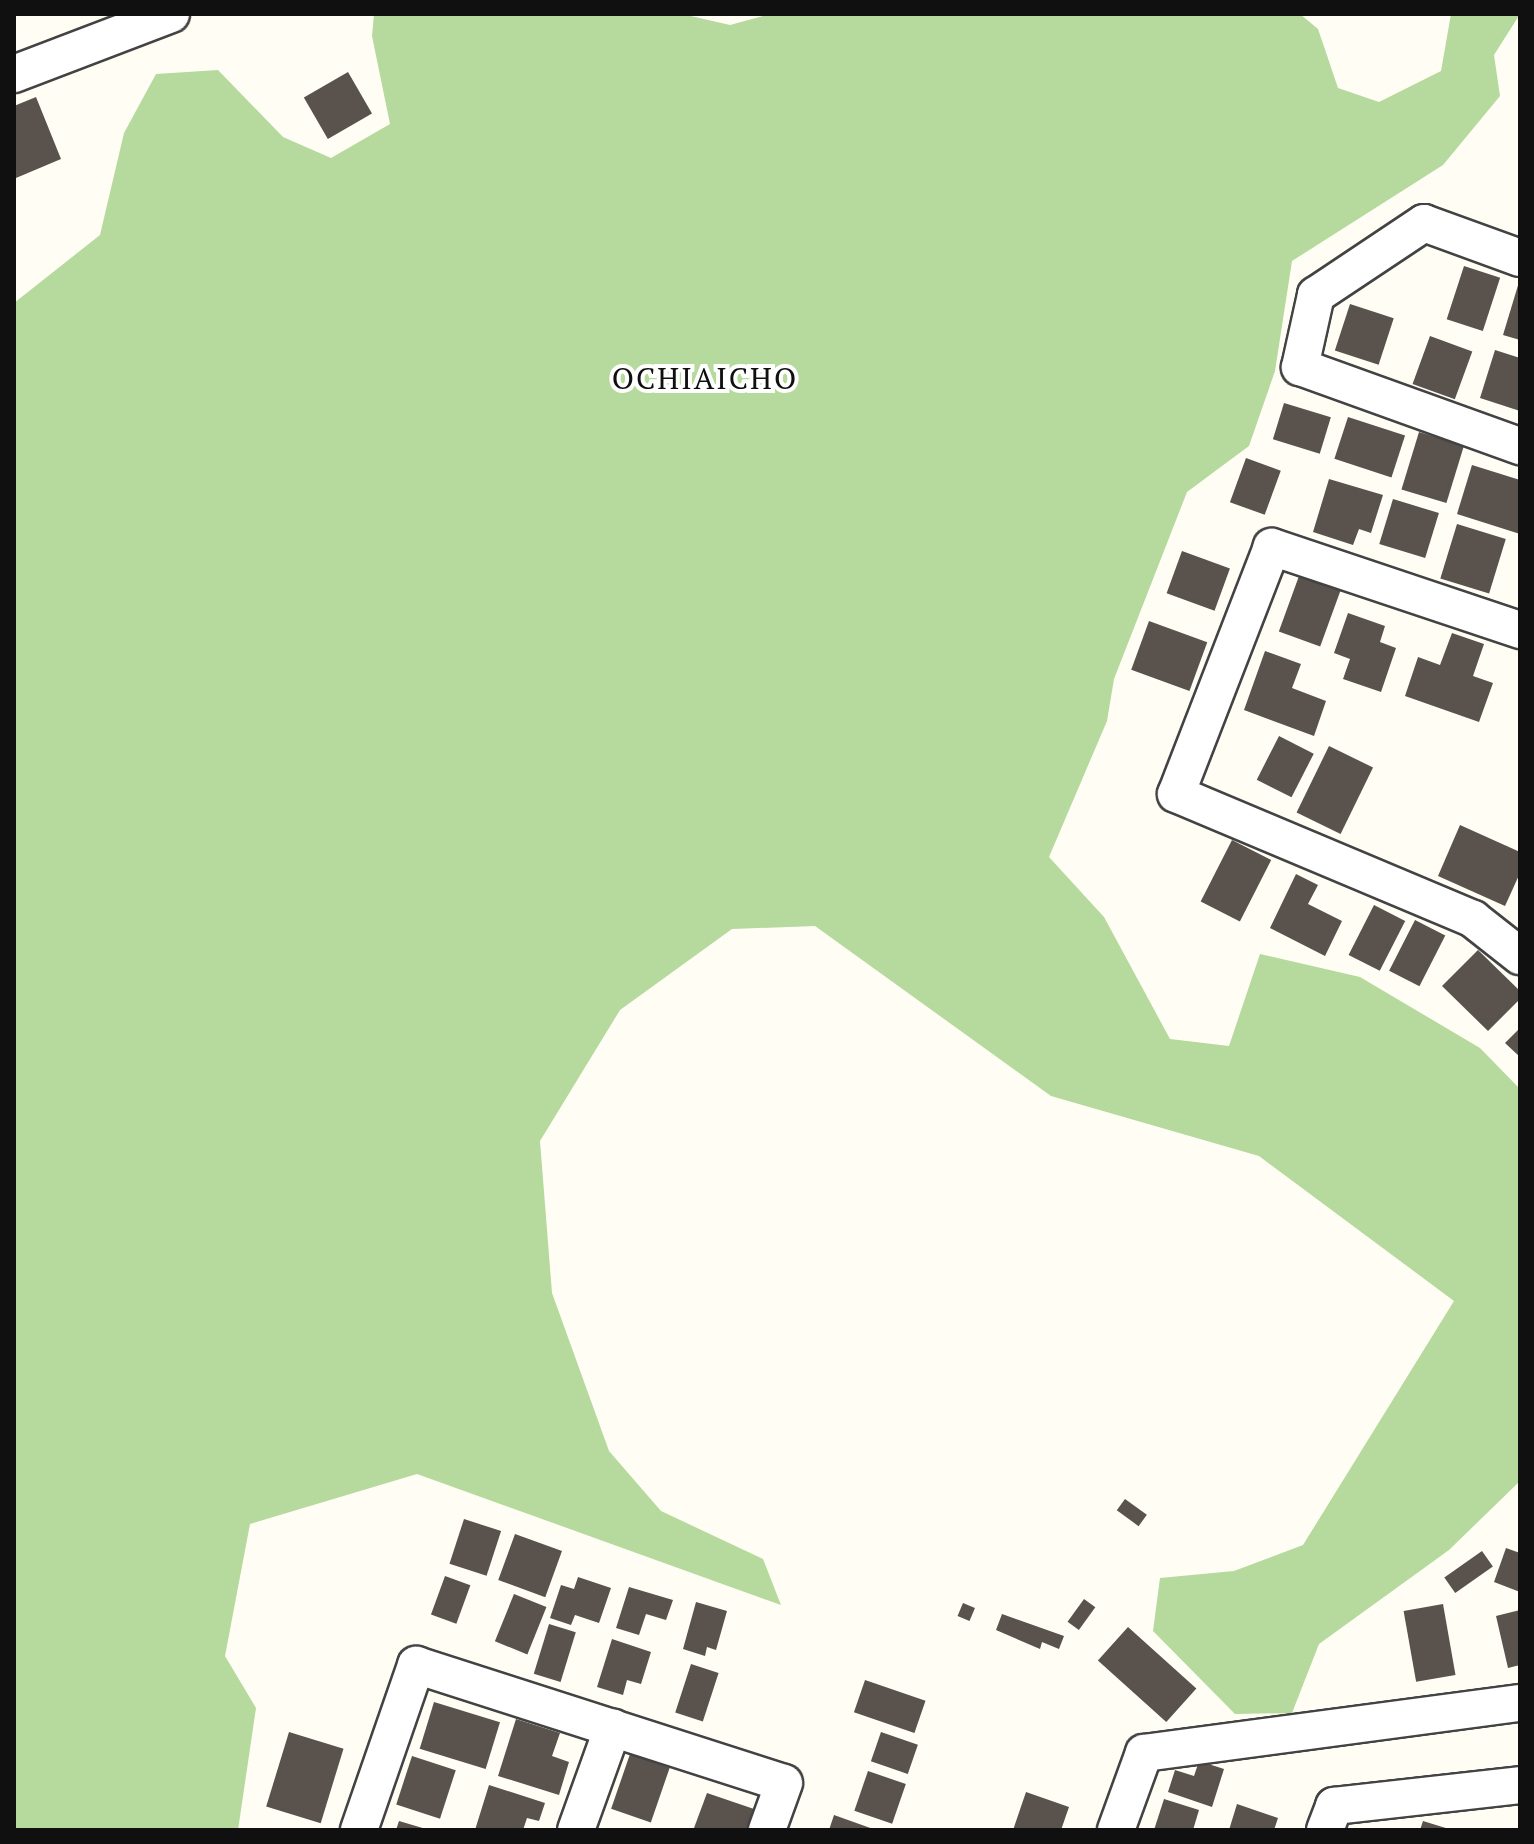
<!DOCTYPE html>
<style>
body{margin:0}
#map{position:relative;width:1534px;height:1844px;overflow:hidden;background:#fffdf4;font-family:"PT Serif",serif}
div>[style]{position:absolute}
.forest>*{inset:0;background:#b6d99d}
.building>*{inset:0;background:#59524d;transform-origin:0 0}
.roads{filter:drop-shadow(2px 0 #434343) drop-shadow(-2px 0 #434343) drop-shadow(0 2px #434343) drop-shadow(0 -2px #434343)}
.minor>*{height:36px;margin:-18px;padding:0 18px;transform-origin:18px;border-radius:18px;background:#fff}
span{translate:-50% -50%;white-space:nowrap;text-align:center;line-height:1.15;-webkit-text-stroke:8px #fff;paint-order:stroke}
.neighbourhood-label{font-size:30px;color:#101010;letter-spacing:2px}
.frame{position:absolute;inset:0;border:16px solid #101010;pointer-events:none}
</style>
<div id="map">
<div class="forest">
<i style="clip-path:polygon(374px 14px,682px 14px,730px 25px,770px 14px,1300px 14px,1318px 29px,1338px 88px,1379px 102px,1441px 71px,1451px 14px,1520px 14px,1494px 55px,1500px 96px,1443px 165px,1292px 261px,1275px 371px,1249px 446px,1187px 492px,1114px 679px,1107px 721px,1049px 857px,1104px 917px,1170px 1039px,1229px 1046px,1260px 954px,1360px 977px,1480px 1048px,1520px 1089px,1520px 1481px,1449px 1550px,1319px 1644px,1292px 1713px,1235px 1714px,1153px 1631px,1160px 1578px,1234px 1571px,1303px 1545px,1454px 1301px,1259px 1156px,1051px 1096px,815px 926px,732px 929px,620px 1010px,540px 1141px,552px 1293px,609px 1451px,661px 1511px,763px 1559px,781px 1605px,417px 1474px,250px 1524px,225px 1656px,256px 1708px,238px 1830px,14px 1830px,14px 303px,100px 235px,124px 133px,156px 74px,218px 70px,283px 137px,331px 158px,390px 124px,372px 36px)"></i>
</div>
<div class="building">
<i style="left:348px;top:72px;width:48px;height:51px;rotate:60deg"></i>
<i style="clip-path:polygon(36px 97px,61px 159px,16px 178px,14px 106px)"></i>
<i style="left:1464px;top:266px;width:38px;height:56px;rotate:18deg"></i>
<i style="clip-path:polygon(1519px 282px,1520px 282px,1520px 340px,1503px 335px)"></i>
<i style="left:1350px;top:304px;width:46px;height:49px;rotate:18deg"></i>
<i style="left:1430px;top:336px;width:45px;height:51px;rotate:20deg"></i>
<i style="clip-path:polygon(1495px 350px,1520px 358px,1520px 411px,1480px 398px)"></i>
<i style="left:1284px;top:403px;width:49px;height:38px;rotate:17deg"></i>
<i style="left:1348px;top:417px;width:60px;height:44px;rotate:18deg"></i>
<i style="left:1419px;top:432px;width:47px;height:60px;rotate:17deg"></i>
<i style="left:1246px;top:458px;width:37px;height:47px;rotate:20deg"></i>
<i style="clip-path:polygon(1472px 465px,1520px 480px,1520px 534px,1457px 514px)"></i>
<i style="clip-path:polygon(1329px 479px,1383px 495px,1371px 533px,1359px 529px,1353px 545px,1313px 532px)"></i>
<i style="left:1393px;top:499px;width:48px;height:47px;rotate:17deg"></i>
<i style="left:1457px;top:524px;width:51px;height:57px;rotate:17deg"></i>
<i style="left:1182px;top:551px;width:51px;height:45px;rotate:20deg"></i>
<i style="left:1299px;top:576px;width:44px;height:59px;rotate:20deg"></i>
<i style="clip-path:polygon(1348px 613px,1385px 626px,1380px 642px,1396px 648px,1381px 692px,1343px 679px,1350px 659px,1334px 653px)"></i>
<i style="left:1149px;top:621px;width:62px;height:52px;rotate:20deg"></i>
<i style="clip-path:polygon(1452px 633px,1484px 644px,1473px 676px,1493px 683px,1479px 722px,1405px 696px,1418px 657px,1440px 665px)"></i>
<i style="clip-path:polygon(1265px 651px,1301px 664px,1292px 688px,1326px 701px,1314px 736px,1244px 710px)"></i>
<i style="left:1279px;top:736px;width:39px;height:49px;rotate:27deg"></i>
<i style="left:1329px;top:746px;width:49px;height:74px;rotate:26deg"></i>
<i style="clip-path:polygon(1460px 825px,1520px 852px,1520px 873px,1505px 906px,1438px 876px)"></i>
<i style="left:1232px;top:840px;width:44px;height:69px;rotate:27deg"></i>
<i style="clip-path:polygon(1296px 874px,1318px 885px,1308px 904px,1342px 921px,1325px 956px,1270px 928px)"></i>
<i style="left:1374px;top:905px;width:35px;height:56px;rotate:27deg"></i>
<i style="left:1415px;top:920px;width:34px;height:57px;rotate:27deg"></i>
<i style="clip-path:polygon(1478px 950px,1520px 991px,1520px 999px,1488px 1031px,1442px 986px)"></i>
<i style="clip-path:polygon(1520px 1028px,1520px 1057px,1505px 1043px)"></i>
<i style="left:1125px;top:1499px;width:27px;height:14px;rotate:36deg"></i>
<i style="left:464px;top:1519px;width:39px;height:47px;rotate:18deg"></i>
<i style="left:515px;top:1534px;width:50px;height:49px;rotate:20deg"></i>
<i style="clip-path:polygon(1506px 1548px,1520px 1553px,1520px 1592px,1494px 1582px)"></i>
<i style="left:1482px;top:1551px;width:19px;height:46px;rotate:55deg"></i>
<i style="left:445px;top:1576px;width:27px;height:41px;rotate:20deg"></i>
<i style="clip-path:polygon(578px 1577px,611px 1588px,599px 1623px,575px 1615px,571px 1625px,550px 1618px,561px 1585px,574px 1589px)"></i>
<i style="clip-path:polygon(629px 1587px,673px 1600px,666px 1620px,646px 1614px,639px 1635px,616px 1628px)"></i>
<i style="left:514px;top:1594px;width:35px;height:51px;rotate:22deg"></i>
<i style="left:1084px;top:1599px;width:14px;height:28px;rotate:36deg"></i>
<i style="clip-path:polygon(696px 1602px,727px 1611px,716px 1650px,707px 1647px,705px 1656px,683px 1649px)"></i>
<i style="left:963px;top:1603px;width:13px;height:14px;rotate:23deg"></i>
<i style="left:1443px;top:1604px;width:72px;height:40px;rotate:80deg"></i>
<i style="clip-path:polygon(1520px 1610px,1520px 1665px,1508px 1668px,1496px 1616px)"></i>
<i style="clip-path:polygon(1002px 1614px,1064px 1636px,1059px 1649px,1042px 1642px,1040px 1649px,996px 1630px)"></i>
<i style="left:549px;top:1624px;width:28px;height:52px;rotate:17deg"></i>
<i style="left:1128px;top:1627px;width:92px;height:45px;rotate:42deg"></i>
<i style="clip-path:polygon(612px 1639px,651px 1652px,641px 1684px,627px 1680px,623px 1695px,597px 1687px)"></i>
<i style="left:691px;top:1664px;width:29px;height:51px;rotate:18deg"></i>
<i style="left:865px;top:1680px;width:64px;height:34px;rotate:19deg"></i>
<i style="left:434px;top:1702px;width:69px;height:49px;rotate:17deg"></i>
<i style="clip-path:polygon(516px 1719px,560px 1733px,552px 1756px,569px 1762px,559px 1795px,498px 1776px)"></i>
<i style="left:289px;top:1732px;width:57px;height:78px;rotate:17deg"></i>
<i style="left:881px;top:1732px;width:39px;height:31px;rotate:19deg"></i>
<i style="left:630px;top:1754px;width:42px;height:58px;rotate:19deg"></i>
<i style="left:412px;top:1756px;width:46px;height:51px;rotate:18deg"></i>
<i style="clip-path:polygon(1199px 1761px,1224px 1769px,1212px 1807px,1168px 1792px,1175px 1770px,1194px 1776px)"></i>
<i style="left:868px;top:1771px;width:40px;height:42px;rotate:19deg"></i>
<i style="clip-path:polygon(489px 1785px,545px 1803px,539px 1821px,527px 1818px,523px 1830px,475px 1830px)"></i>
<i style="clip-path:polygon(1026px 1792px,1069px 1807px,1061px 1830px,1013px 1830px)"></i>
<i style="clip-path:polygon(707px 1793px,754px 1809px,747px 1830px,694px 1828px)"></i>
<i style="clip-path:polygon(1164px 1799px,1199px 1810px,1193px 1830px,1154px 1830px)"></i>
<i style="clip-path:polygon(1237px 1804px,1278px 1818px,1274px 1830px,1229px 1830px)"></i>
<i style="clip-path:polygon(834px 1815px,876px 1830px,829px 1830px)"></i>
<i style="clip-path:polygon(399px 1821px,426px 1829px,425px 1830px,396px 1830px)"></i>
<i style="clip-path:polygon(1423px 1821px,1449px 1829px,1449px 1830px,1420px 1830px)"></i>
</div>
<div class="roads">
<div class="minor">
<i style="left:14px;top:74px;width:168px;rotate:-20.9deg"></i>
<i style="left:1520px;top:258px;width:102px;rotate:-160deg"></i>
<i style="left:1424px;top:223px;width:130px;rotate:146.3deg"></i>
<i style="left:1316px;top:295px;width:74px;rotate:102.5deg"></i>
<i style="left:1300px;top:367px;width:234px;rotate:19.8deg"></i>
<i style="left:1520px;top:630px;width:262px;rotate:-161.5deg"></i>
<i style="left:1272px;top:547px;width:265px;rotate:111.2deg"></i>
<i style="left:1176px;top:794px;width:322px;rotate:22.8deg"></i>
<i style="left:1473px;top:919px;width:60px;rotate:38.2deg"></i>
<i style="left:359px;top:1830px;width:175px;rotate:-70.9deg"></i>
<i style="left:416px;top:1665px;width:386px;rotate:17.8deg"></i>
<i style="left:784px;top:1783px;width:50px;rotate:109.9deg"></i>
<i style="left:576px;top:1830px;width:109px;rotate:-70.2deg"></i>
<i style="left:1116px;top:1830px;width:82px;rotate:-70deg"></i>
<i style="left:1144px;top:1753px;width:379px;rotate:-7.6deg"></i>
<i style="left:1325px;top:1830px;width:26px;rotate:-69deg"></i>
<i style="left:1334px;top:1806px;width:187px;rotate:-6.4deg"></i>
</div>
</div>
<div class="neighbourhood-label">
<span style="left:705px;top:378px">OCHIAICHO</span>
</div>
<div class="frame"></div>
</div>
